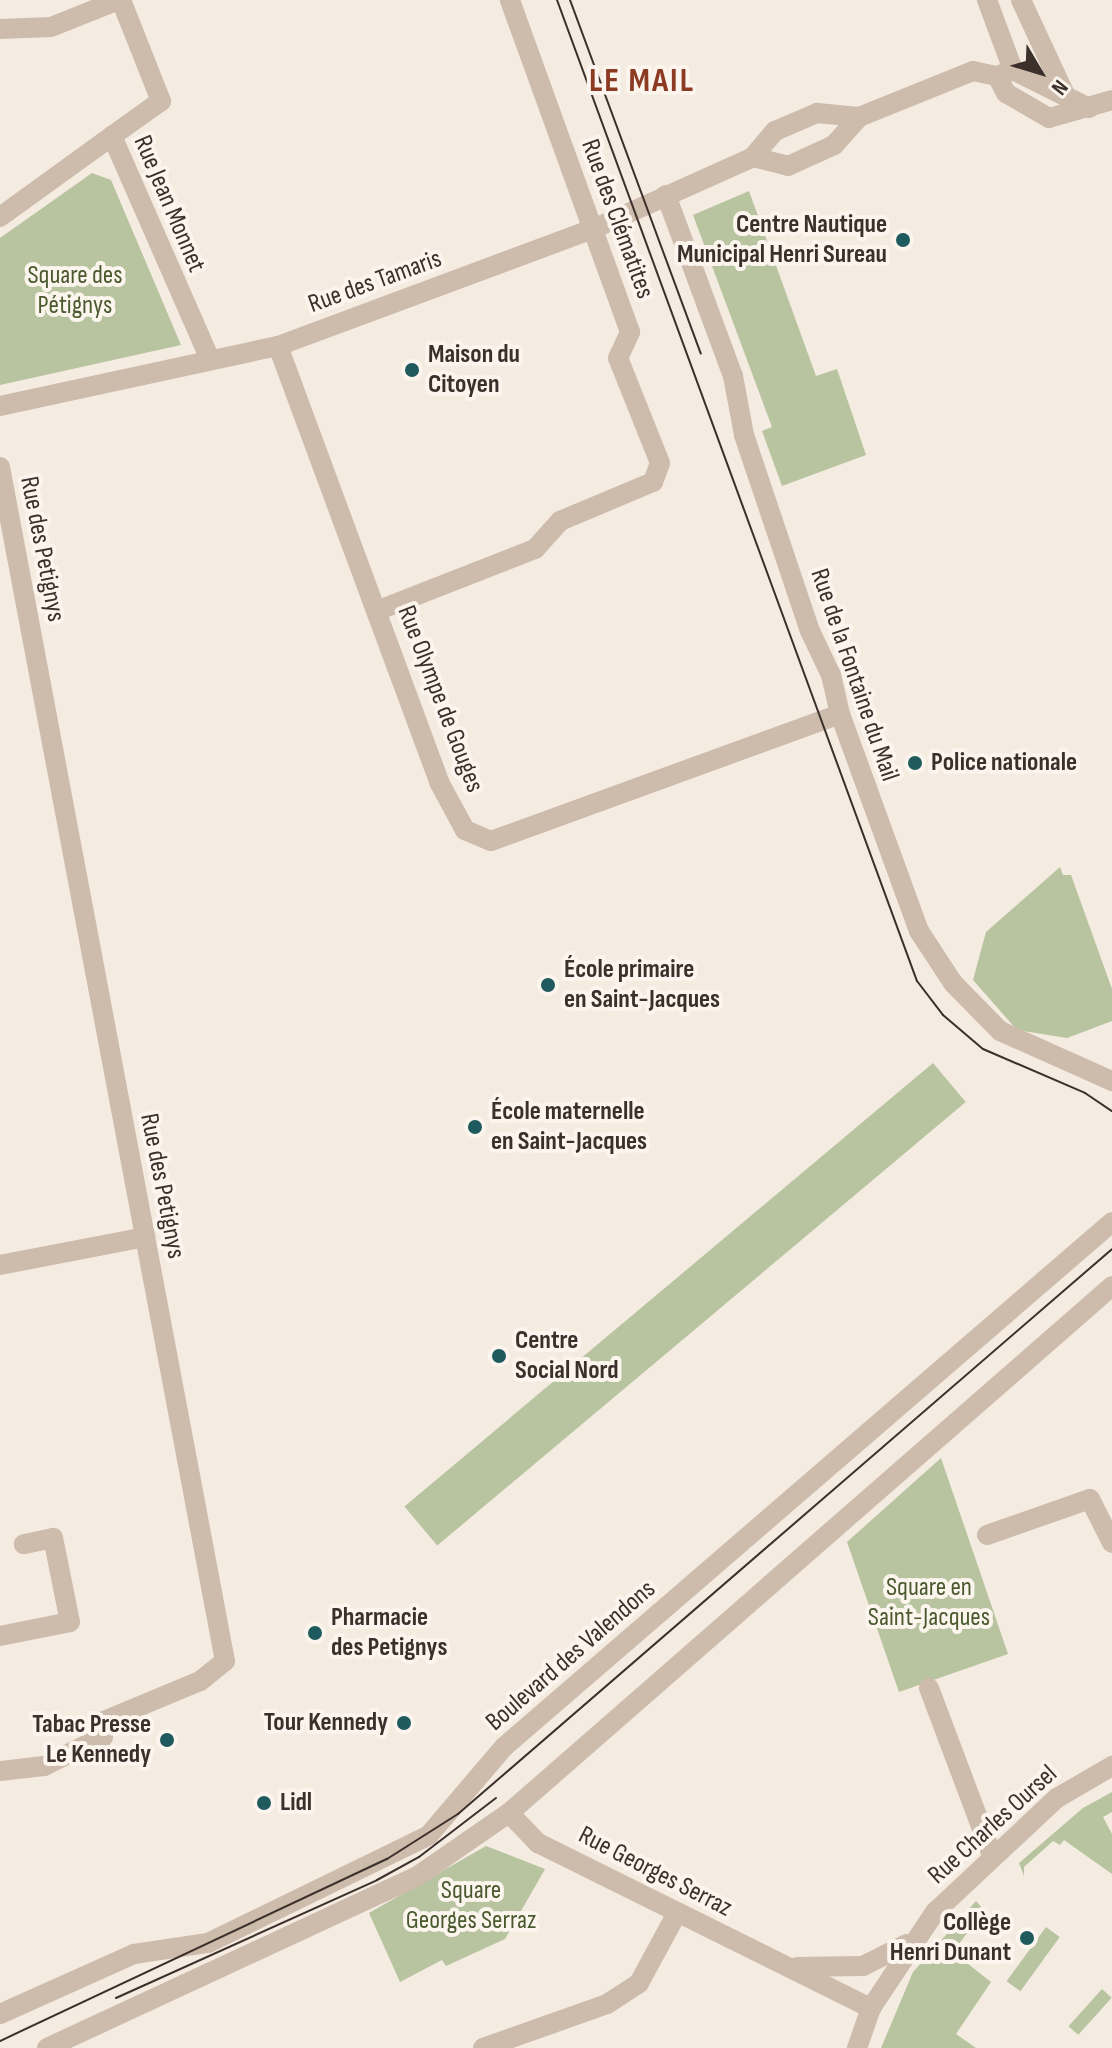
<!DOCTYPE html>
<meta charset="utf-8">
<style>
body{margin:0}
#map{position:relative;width:1112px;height:2048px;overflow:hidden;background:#f4ebe1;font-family:"Sofia Sans Condensed",sans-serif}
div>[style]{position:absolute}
.green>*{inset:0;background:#b8c4a0;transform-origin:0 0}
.minor>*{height:20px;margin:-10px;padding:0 10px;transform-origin:10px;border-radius:10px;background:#cdbbac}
.tram>*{height:2px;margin:-1px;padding:0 1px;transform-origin:1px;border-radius:1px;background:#3b302b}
.dots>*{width:22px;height:22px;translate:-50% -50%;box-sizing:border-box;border:4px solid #fbf5ee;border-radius:50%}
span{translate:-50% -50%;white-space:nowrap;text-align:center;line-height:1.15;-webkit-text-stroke:8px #fbf5ee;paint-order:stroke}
.street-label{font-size:26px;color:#3b302b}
.poi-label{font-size:26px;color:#3b302b;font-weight:700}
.right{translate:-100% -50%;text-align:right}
.left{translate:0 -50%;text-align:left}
.park-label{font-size:26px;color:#4a5a2e}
.district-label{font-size:34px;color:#8c3b22;font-weight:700;letter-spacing:2px}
.north{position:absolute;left:1000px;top:32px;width:80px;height:80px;-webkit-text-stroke:6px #fbf5ee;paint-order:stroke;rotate:128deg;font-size:22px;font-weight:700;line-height:32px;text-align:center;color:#3b302b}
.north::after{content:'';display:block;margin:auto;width:28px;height:36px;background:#3b302b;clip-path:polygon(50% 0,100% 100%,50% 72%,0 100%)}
</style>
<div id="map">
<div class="green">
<i style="clip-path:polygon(92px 173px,111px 180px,181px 345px,0 385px,0 238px)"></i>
<i style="clip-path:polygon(749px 191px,816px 376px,837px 369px,866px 455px,782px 486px,762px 431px,772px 427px,693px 215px)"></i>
<i style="clip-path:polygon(1060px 867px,1063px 875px,1071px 875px,1112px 989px,1112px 1021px,1067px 1038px,1017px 1030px,973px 980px,986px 932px)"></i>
<i style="left:933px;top:1063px;width:51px;height:690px;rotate:50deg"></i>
<i style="clip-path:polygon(941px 1458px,1008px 1654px,899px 1692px,847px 1542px)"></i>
<i style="clip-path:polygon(1112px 1792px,1112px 1812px,1103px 1817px,1112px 1834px,1112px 1874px,1064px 1840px,1060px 1845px,1053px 1841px,1024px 1867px,1024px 1876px,1019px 1863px,1083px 1808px)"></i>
<i style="clip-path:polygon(486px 1846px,545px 1869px,505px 1939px,446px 1966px,442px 1960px,400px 1982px,369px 1913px)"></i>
<i style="clip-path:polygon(976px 1901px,984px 1910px,953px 1952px,991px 1982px,956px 2034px,976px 2048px,881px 2048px,913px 1972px)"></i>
<i style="left:1046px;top:1927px;width:17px;height:67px;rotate:36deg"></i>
<i style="left:1102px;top:1989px;width:13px;height:50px;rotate:42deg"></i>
</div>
<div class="minor">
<i style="left:121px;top:0;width:109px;rotate:68.4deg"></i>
<i style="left:161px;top:101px;width:60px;rotate:144.5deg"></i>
<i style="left:112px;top:136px;width:244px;rotate:66.3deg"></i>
<i style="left:987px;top:0;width:75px;rotate:69.6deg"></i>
<i style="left:1021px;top:0;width:107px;rotate:65.1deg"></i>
<i style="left:0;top:29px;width:51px;rotate:-2.2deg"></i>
<i style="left:51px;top:27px;width:73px;rotate:-21.7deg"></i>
<i style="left:997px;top:76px;width:19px;rotate:62deg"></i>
<i style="left:1006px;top:93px;width:50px;rotate:30.2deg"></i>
<i style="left:1049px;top:118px;width:66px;rotate:-15.9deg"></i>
<i style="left:753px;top:157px;width:36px;rotate:14deg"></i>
<i style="left:788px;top:166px;width:51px;rotate:-24.5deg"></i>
<i style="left:834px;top:145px;width:38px;rotate:-48deg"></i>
<i style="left:666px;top:195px;width:193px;rotate:69.7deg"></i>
<i style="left:733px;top:376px;width:60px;rotate:79.4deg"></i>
<i style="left:744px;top:435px;width:207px;rotate:71.4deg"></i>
<i style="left:810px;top:631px;width:49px;rotate:64.5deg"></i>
<i style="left:831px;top:675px;width:40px;rotate:77deg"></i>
<i style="left:840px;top:714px;width:231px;rotate:70deg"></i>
<i style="left:919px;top:931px;width:62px;rotate:56.8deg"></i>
<i style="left:953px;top:983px;width:67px;rotate:45.6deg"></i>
<i style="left:1000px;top:1031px;width:123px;rotate:24.1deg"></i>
<i style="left:0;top:217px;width:138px;rotate:-35.9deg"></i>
<i style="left:278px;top:346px;width:465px;rotate:69.7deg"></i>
<i style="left:439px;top:782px;width:55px;rotate:61.6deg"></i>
<i style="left:465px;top:830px;width:28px;rotate:23deg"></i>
<i style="left:491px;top:841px;width:371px;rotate:-20deg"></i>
<i style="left:0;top:406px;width:284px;rotate:-12.2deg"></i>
<i style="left:278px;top:346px;width:336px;rotate:-20.4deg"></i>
<i style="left:593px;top:229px;width:175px;rotate:-24.2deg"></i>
<i style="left:753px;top:157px;width:34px;rotate:-50deg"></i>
<i style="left:775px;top:131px;width:46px;rotate:-23.2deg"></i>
<i style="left:817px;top:113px;width:42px;rotate:5.4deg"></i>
<i style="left:859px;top:117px;width:123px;rotate:-22deg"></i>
<i style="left:973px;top:71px;width:25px;rotate:12deg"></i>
<i style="left:997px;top:76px;width:17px;rotate:-21deg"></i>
<i style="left:1013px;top:70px;width:85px;rotate:26.6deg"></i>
<i style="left:0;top:467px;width:1215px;rotate:79.33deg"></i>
<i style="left:225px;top:1661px;width:32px;rotate:141deg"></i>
<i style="left:200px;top:1681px;width:104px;rotate:157.4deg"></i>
<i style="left:104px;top:1721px;width:16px;rotate:94deg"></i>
<i style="left:103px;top:1737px;width:8px;rotate:157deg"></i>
<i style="left:96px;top:1740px;width:58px;rotate:153.4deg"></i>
<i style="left:44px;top:1766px;width:44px;rotate:173.5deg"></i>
<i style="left:379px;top:610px;width:168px;rotate:-21.4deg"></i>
<i style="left:535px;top:549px;width:38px;rotate:-48deg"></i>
<i style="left:560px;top:521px;width:101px;rotate:-22.8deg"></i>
<i style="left:653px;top:482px;width:20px;rotate:-70deg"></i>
<i style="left:660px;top:463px;width:113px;rotate:-111.8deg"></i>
<i style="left:618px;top:358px;width:29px;rotate:-65deg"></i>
<i style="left:630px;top:332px;width:353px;rotate:-109.9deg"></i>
<i style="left:0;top:1265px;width:148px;rotate:-10.9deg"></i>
<i style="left:987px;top:1535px;width:109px;rotate:-19.3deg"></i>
<i style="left:1090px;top:1499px;width:49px;rotate:63.4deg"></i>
<i style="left:0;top:1636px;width:71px;rotate:-11.3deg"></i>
<i style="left:70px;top:1622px;width:86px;rotate:-101.4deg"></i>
<i style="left:53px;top:1538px;width:30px;rotate:168deg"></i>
<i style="left:929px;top:1688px;width:179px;rotate:69.4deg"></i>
<i style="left:509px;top:1813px;width:42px;rotate:46deg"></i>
<i style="left:538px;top:1843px;width:372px;rotate:26.4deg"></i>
<i style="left:797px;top:1967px;width:66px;rotate:-0.9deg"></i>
<i style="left:863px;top:1966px;width:49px;rotate:-26.6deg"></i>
<i style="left:0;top:2014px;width:147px;rotate:-24.1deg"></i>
<i style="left:134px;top:1954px;width:75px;rotate:-8.5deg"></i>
<i style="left:208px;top:1943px;width:246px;rotate:-26deg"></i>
<i style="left:429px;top:1835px;width:116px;rotate:-49.6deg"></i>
<i style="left:504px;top:1747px;width:803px;rotate:-40.81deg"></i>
<i style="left:47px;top:2048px;width:410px;rotate:-24.9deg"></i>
<i style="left:419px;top:1875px;width:109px;rotate:-34.6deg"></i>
<i style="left:509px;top:1813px;width:801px;rotate:-41.15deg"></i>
<i style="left:483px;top:2048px;width:132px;rotate:-19.5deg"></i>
<i style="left:607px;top:2004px;width:38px;rotate:-33deg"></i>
<i style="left:639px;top:1983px;width:80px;rotate:-61.5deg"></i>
<i style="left:857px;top:2048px;width:42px;rotate:-70.7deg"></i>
<i style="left:871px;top:2008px;width:115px;rotate:-56.3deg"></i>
<i style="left:935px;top:1912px;width:167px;rotate:-43.1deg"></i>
<i style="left:1057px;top:1798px;width:64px;rotate:-30.2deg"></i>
</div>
<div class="tram">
<i style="left:557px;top:0;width:1045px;rotate:69.85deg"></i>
<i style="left:917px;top:981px;width:43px;rotate:52.6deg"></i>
<i style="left:943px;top:1015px;width:52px;rotate:40.4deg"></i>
<i style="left:983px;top:1049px;width:111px;rotate:23.3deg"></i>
<i style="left:1085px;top:1093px;width:32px;rotate:34deg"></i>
<i style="left:570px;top:0;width:377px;rotate:69.7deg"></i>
<i style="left:116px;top:1998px;width:286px;rotate:-24.3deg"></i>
<i style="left:377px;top:1880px;width:48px;rotate:-28.7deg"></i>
<i style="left:419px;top:1857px;width:97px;rotate:-37.5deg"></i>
<i style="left:0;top:2041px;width:428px;rotate:-25.2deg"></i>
<i style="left:387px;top:1859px;width:84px;rotate:-32.4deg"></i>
<i style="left:458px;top:1814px;width:864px;rotate:-40.82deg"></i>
</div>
<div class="dots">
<i style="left:903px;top:240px;background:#1f5a5e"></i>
<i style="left:412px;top:370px;background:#1f5a5e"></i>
<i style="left:915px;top:763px;background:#1f5a5e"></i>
<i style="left:548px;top:985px;background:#1f5a5e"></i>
<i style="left:475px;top:1127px;background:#1f5a5e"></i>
<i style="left:499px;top:1356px;background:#1f5a5e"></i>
<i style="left:315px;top:1633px;background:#1f5a5e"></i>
<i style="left:404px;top:1723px;background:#1f5a5e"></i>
<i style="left:167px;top:1740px;background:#1f5a5e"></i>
<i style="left:264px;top:1803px;background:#1f5a5e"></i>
<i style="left:1027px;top:1938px;background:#1f5a5e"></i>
</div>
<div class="street-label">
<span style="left:169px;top:204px;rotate:67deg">Rue Jean Monnet</span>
<span style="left:617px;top:219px;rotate:70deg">Rue des Clématites</span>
<span style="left:375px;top:282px;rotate:-20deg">Rue des Tamaris</span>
<span style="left:42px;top:549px;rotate:79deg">Rue des Petignys</span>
<span style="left:854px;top:675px;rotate:71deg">Rue de la Fontaine du Mail</span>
<span style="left:440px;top:699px;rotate:69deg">Rue Olympe de Gouges</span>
<span style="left:162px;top:1186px;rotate:79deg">Rue des Petignys</span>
<span style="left:571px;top:1656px;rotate:-41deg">Boulevard des Valendons</span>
<span style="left:993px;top:1825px;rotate:-42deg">Rue Charles Oursel</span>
<span style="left:655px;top:1872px;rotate:27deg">Rue Georges Serraz</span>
</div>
<div class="poi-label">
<span class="right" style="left:887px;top:240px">Centre Nautique<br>Municipal Henri Sureau</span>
<span class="left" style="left:428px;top:370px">Maison du<br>Citoyen</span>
<span class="left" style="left:931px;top:763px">Police nationale</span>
<span class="left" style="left:564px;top:985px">École primaire<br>en Saint-Jacques</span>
<span class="left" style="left:491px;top:1127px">École maternelle<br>en Saint-Jacques</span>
<span class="left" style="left:515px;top:1356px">Centre<br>Social Nord</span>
<span class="left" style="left:331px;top:1633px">Pharmacie<br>des Petignys</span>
<span class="right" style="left:388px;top:1723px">Tour Kennedy</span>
<span class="right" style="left:151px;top:1740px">Tabac Presse<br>Le Kennedy</span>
<span class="left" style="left:280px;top:1803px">Lidl</span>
<span class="right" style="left:1011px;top:1938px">Collège<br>Henri Dunant</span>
</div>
<div class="park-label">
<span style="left:75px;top:291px">Square des<br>Pétignys</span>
<span style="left:929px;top:1603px">Square en<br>Saint-Jacques</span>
<span style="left:471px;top:1906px">Square<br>Georges Serraz</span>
</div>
<div class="district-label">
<span style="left:642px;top:81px">LE MAIL</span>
</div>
<div class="north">N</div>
</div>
